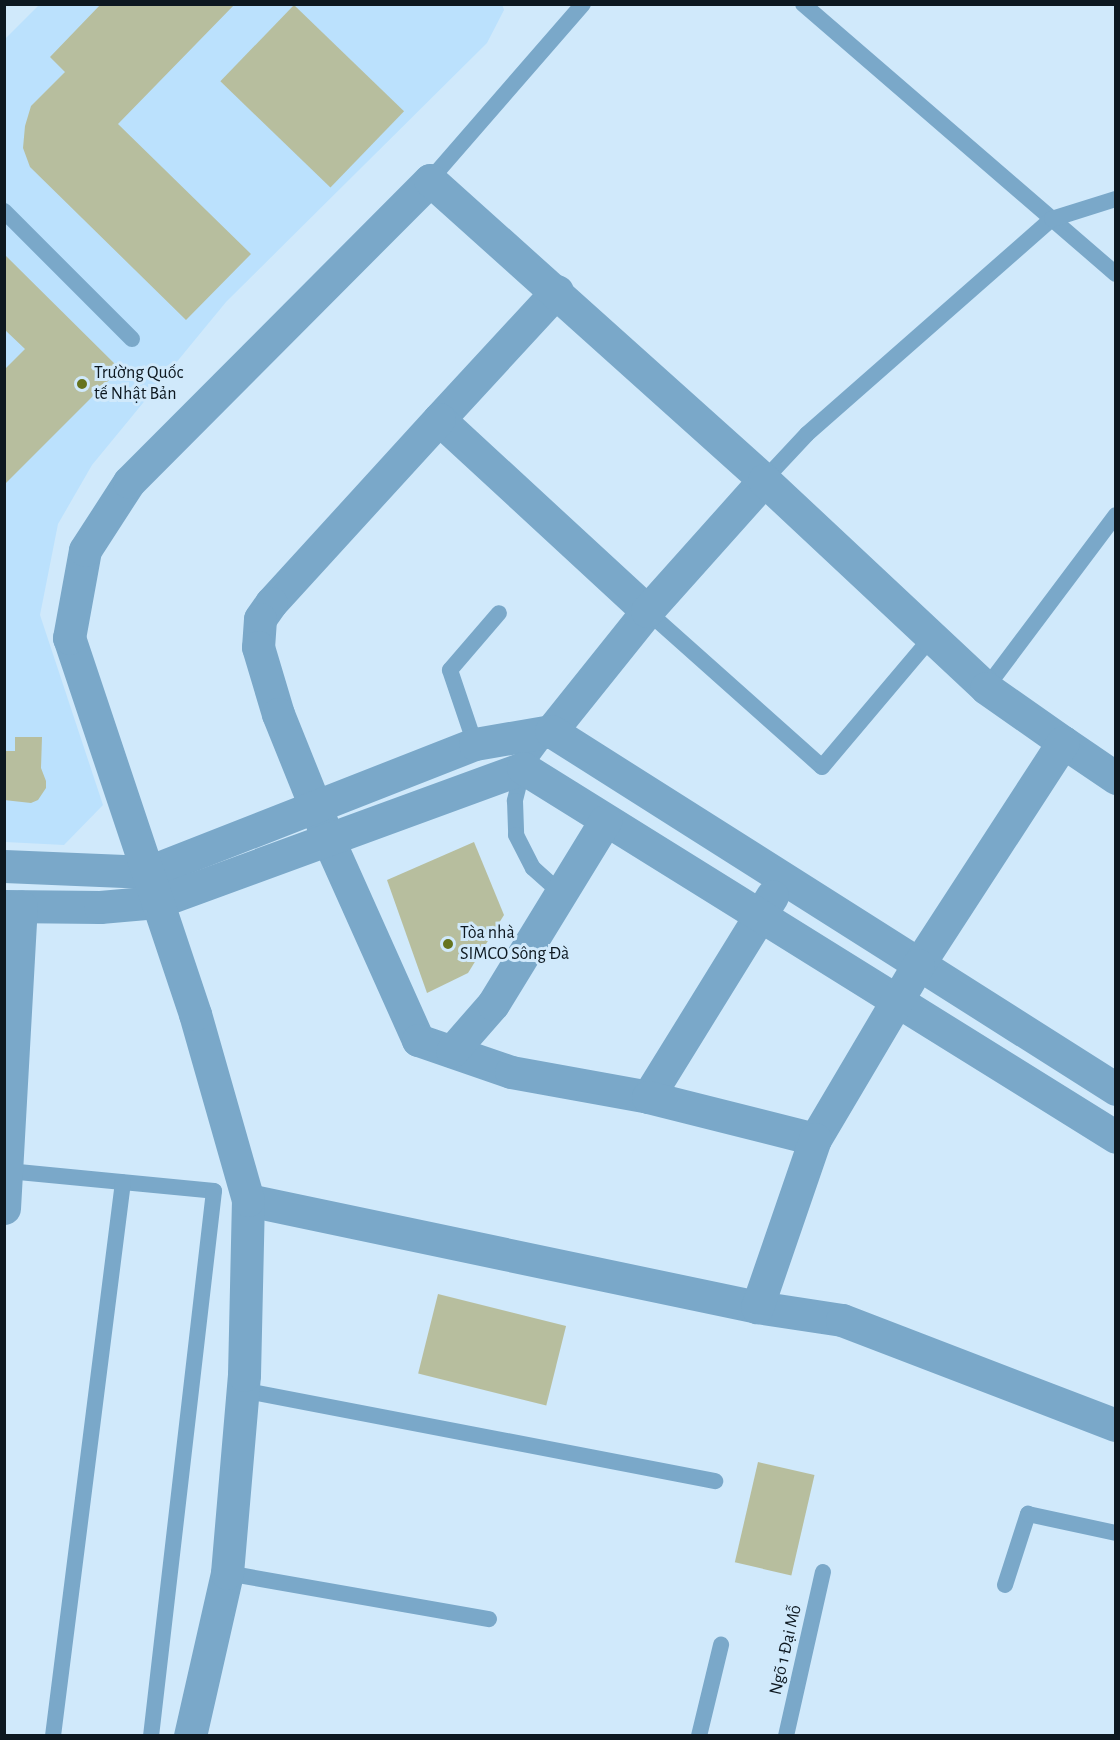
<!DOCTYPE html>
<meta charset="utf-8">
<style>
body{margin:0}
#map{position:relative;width:1120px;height:1740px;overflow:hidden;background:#d0e9fb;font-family:"Alegreya Sans",sans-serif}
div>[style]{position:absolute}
.built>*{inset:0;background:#bbe1fd}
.building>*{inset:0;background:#b7be9e;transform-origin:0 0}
.service>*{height:16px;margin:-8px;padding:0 8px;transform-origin:8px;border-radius:8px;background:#7aa8c9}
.minor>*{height:33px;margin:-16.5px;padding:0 16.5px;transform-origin:16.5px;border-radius:16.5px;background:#7aa8c9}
.dots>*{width:16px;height:16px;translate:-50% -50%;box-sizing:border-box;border:3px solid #d0e9fb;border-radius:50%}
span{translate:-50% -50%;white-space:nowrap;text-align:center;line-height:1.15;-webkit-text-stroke:6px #d0e9fb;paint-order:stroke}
.poi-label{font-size:18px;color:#0d1820}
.left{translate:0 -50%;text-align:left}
.street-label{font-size:18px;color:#0d1820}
.frame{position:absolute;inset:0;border:6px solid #0d1820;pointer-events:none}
</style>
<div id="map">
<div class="built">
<i style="clip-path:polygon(502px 4px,504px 10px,487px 43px,226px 302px,92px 465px,58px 524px,40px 615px,103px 805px,64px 845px,5px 842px,4px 40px,39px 5px)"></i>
</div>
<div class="building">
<i style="clip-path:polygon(101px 4px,235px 4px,118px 124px,251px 254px,186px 320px,30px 167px,23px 148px,25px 126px,31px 106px,65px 72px,50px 57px)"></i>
<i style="left:294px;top:5px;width:153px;height:106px;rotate:44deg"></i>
<i style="clip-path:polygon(4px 254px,120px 369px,4px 485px,4px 370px,25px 349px,4px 329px)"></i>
<i style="clip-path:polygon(15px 737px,42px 737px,41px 768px,46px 781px,46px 788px,38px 800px,31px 803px,4px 800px,4px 751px,15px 751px)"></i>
<i style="clip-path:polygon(474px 842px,504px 915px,468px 973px,427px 993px,387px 880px)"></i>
<i style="left:438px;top:1294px;width:132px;height:82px;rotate:14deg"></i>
<i style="left:758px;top:1462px;width:58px;height:103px;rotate:13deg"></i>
</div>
<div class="service">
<i style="left:803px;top:4px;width:413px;rotate:40.8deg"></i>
<i style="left:430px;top:180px;width:233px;rotate:-49deg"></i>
<i style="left:4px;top:211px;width:181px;rotate:45deg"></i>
<i style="left:764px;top:480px;width:63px;rotate:-46.9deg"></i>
<i style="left:807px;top:434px;width:326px;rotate:-41.3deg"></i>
<i style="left:1052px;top:219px;width:67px;rotate:-17.4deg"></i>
<i style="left:647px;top:611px;width:234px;rotate:41.7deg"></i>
<i style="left:822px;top:767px;width:170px;rotate:-49.8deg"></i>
<i style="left:986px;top:688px;width:216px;rotate:-53.1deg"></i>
<i style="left:548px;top:734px;width:42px;rotate:126.3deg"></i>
<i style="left:523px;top:768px;width:34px;rotate:104deg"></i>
<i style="left:515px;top:801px;width:34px;rotate:88deg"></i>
<i style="left:516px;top:835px;width:37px;rotate:63deg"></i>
<i style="left:533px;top:868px;width:38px;rotate:42deg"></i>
<i style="left:475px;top:744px;width:78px;rotate:-108.7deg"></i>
<i style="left:450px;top:670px;width:75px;rotate:-49.3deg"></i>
<i style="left:8px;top:1171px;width:207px;rotate:5.5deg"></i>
<i style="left:214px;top:1191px;width:549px;rotate:96.59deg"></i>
<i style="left:242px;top:1390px;width:482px;rotate:10.9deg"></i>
<i style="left:227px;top:1573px;width:266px;rotate:10deg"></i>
<i style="left:1005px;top:1585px;width:75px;rotate:-72.1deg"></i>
<i style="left:1028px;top:1514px;width:90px;rotate:12.2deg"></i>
<i style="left:53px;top:1736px;width:558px;rotate:-82.8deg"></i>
<i style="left:699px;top:1736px;width:94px;rotate:-76.4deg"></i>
<i style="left:786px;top:1736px;width:168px;rotate:-77.3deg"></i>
</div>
<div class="minor">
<i style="left:439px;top:419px;width:174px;rotate:-47.3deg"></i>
<i style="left:647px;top:611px;width:283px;rotate:-137.3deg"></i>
<i style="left:439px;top:419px;width:249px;rotate:132.4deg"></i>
<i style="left:271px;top:603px;width:19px;rotate:125deg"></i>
<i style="left:260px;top:619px;width:28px;rotate:94deg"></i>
<i style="left:258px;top:647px;width:70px;rotate:73.4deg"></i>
<i style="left:278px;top:714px;width:137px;rotate:68.1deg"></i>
<i style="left:329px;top:841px;width:218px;rotate:65.9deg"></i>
<i style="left:418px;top:1040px;width:98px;rotate:19deg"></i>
<i style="left:511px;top:1072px;width:139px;rotate:10.3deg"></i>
<i style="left:551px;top:731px;width:154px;rotate:-51.3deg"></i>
<i style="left:647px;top:611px;width:176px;rotate:-48.2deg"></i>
<i style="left:1063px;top:742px;width:64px;rotate:34.2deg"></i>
<i style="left:4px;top:866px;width:144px;rotate:2.4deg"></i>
<i style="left:148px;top:872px;width:351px;rotate:-21.4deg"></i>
<i style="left:475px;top:744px;width:77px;rotate:-9.7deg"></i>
<i style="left:551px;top:731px;width:669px;rotate:32.36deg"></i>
<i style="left:772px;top:896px;width:236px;rotate:121.7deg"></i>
<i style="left:648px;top:1097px;width:172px;rotate:14.1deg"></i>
<i style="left:4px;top:906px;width:96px;rotate:0.6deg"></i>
<i style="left:100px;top:907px;width:57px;rotate:-5deg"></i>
<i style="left:157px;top:902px;width:390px;rotate:-20.1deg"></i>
<i style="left:523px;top:768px;width:698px;rotate:31.89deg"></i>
<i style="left:452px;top:1051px;width:62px;rotate:-48.9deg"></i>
<i style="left:493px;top:1004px;width:215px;rotate:-58.5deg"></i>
<i style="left:248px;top:1200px;width:520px;rotate:11.87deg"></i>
<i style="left:757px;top:1307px;width:86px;rotate:8.7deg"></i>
<i style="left:842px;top:1320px;width:293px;rotate:21deg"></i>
<i style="left:4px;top:1208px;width:302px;rotate:-86.8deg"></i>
<i style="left:190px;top:1736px;width:167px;rotate:-77.2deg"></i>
<i style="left:227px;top:1573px;width:199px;rotate:-85.1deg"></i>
<i style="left:244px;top:1375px;width:175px;rotate:-88.7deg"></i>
<i style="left:248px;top:1200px;width:193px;rotate:-105.9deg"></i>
<i style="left:195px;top:1014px;width:397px;rotate:-108.5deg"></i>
<i style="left:69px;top:638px;width:89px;rotate:-79.7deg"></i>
<i style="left:85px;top:550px;width:81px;rotate:-57.1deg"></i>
<i style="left:129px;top:482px;width:426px;rotate:-45.1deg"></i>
<i style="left:430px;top:180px;width:449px;rotate:41.9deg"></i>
<i style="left:764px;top:480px;width:304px;rotate:43.1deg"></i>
<i style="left:986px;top:688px;width:94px;rotate:35deg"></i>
<i style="left:1063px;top:742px;width:266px;rotate:123deg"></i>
<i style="left:918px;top:965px;width:202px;rotate:120.6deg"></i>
<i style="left:815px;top:1139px;width:178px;rotate:109deg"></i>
</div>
<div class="dots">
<i style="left:82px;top:384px;background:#66741f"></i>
<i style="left:448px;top:944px;background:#66741f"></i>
</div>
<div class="poi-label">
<span class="left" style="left:94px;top:384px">Trường Quốc<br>tế Nhật Bản</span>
<span class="left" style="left:460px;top:944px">Tòa nhà<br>SIMCO Sông Đà</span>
</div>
<div class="street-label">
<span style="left:786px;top:1650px;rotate:-77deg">Ngõ 1 Đại Mỗ</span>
</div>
<div class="frame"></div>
</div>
